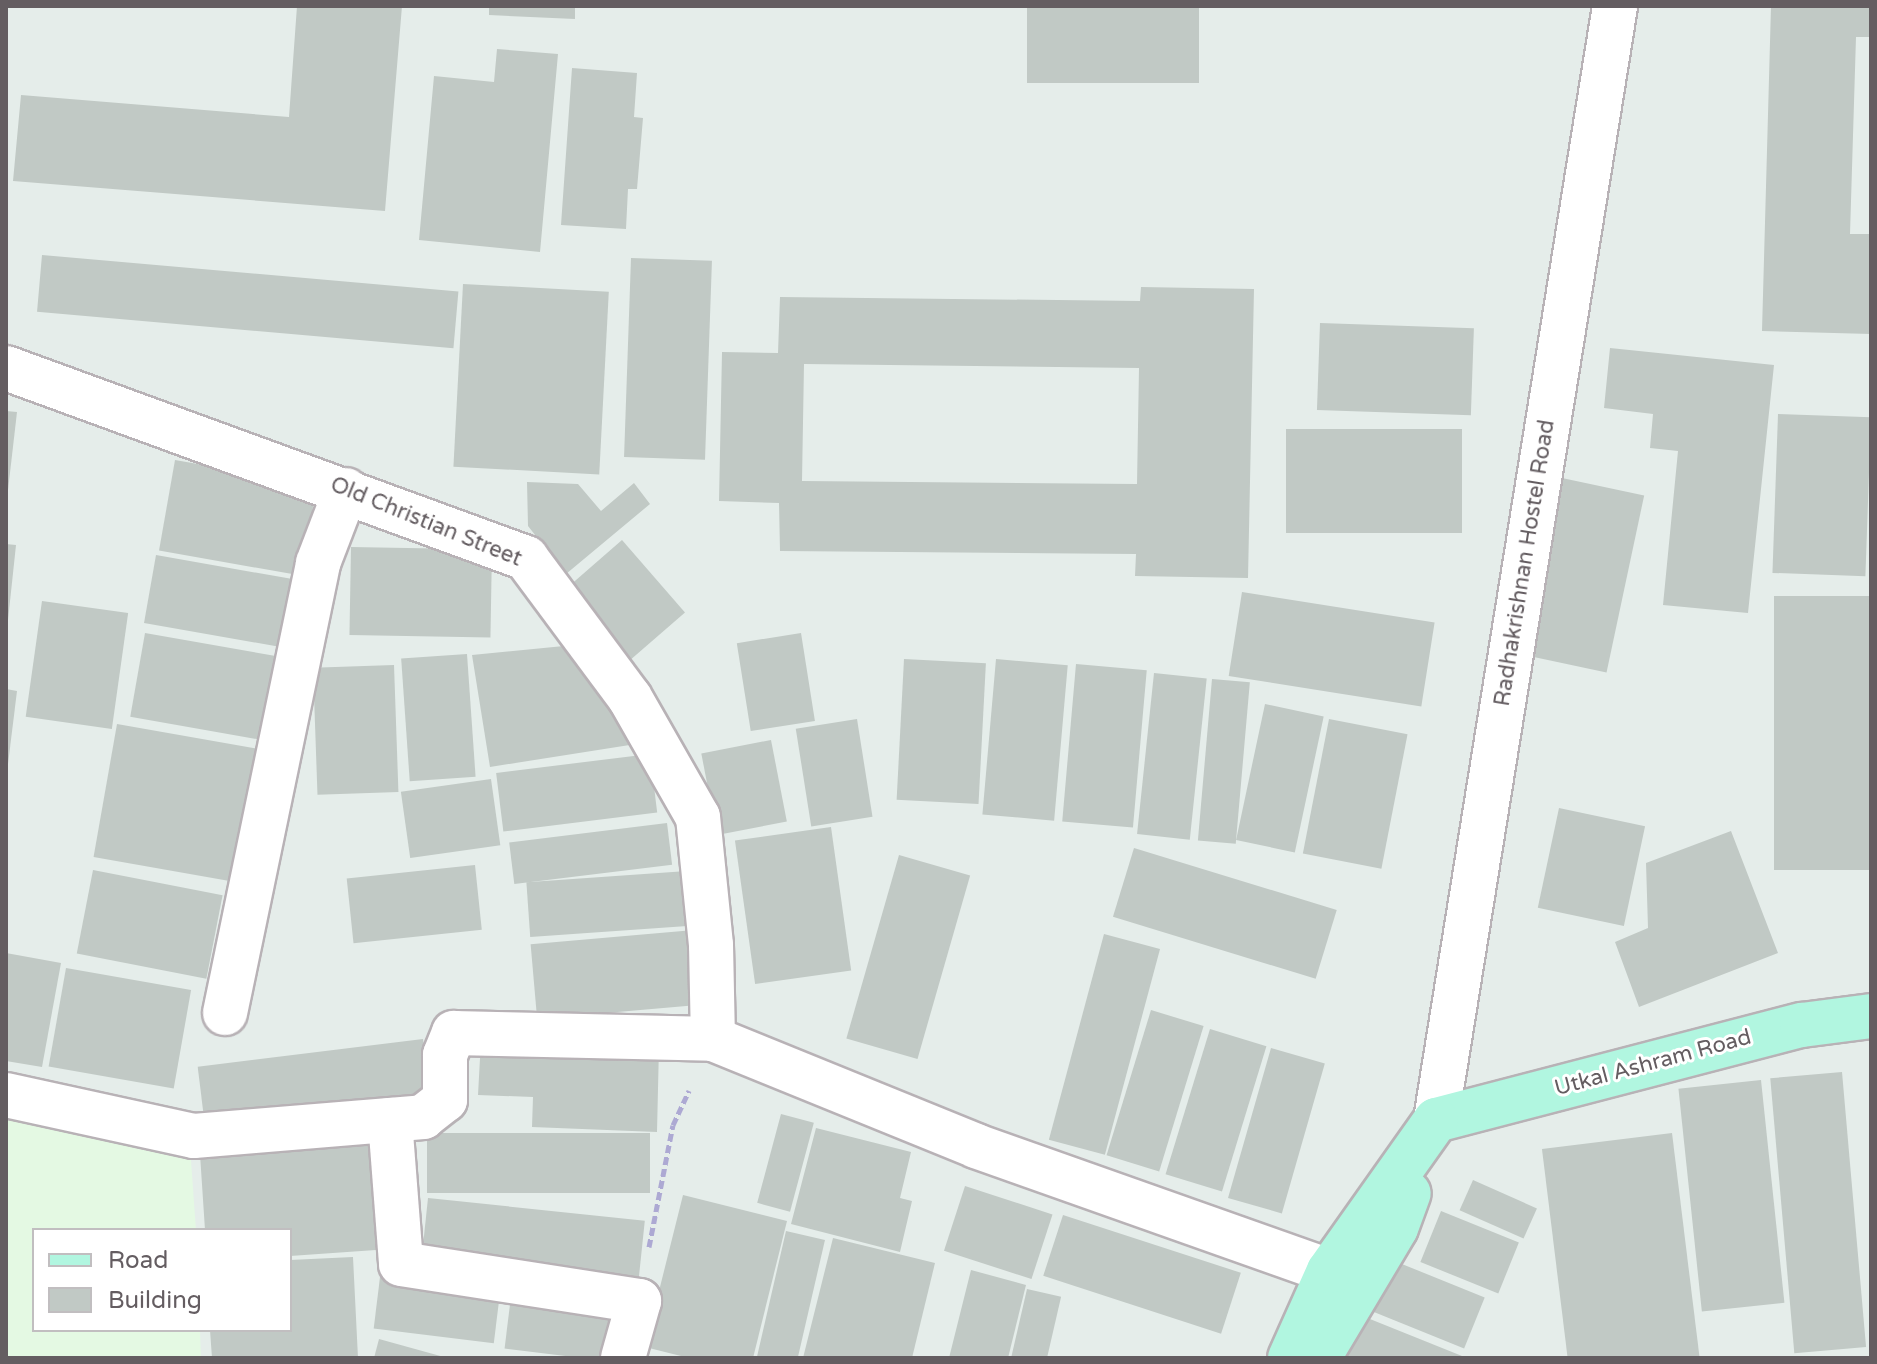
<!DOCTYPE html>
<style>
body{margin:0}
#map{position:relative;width:1877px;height:1364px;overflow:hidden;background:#e5edea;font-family:"Varela Round",sans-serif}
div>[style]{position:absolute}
.medical>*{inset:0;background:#e4f9e3}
.building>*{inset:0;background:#c1c9c5;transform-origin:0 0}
.path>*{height:5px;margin-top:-2.5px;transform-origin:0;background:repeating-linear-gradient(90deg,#ada9d3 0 8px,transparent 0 12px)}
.roads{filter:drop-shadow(2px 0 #b8b2b6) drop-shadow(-2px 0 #b8b2b6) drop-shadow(0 2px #b8b2b6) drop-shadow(0 -2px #b8b2b6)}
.street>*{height:44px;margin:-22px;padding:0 22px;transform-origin:22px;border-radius:22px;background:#fff}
.secondary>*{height:44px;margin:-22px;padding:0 22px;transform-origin:22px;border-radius:22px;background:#fff}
.primary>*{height:44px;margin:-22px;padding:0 22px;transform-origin:22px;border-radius:22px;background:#b1f6e0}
span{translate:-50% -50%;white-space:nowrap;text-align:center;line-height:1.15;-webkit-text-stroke:6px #fff;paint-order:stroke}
.street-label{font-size:22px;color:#645d61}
.frame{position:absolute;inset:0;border:8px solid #645d61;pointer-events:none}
.legend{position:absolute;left:32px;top:1228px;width:260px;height:104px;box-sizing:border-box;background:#fff;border:2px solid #c1bec0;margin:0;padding:10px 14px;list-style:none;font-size:24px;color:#645d61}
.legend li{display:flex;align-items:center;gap:16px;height:40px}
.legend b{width:40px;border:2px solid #c1bec0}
</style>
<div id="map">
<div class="medical">
<i style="clip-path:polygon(6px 1109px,190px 1147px,196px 1230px,34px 1230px,34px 1330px,200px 1330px,201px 1358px,6px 1358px)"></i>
</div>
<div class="building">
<i style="clip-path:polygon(297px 6px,402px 6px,385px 211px,13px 181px,21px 95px,289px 117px)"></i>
<i style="clip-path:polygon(489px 6px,575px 6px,575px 19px,489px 15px)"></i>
<i style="left:1027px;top:6px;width:172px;height:77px"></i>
<i style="clip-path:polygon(1771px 6px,1871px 6px,1871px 37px,1856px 37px,1850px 234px,1871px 234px,1871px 334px,1762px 331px)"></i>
<i style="clip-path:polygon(497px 49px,558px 54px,540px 252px,419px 240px,434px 76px,494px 82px)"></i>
<i style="clip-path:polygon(572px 68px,637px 73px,634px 117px,643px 118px,637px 189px,628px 189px,626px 229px,561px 225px)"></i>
<i style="left:42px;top:255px;width:418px;height:57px;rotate:5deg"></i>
<i style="left:631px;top:258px;width:81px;height:199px;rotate:2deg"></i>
<i style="left:463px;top:284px;width:146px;height:183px;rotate:3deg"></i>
<i style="clip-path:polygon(evenodd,1141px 287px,1254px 289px,1248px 578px,1135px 576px,1136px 554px,780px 551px,779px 503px,719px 501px,722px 352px,778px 353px,780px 297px,1140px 301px,1141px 287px,804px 364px,1139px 368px,1137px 484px,802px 481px,804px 364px)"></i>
<i style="left:1320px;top:323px;width:154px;height:87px;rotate:2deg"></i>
<i style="clip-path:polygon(1610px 348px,1774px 365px,1748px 613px,1663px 605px,1678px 451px,1650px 448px,1653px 414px,1604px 408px)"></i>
<i style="clip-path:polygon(6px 411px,17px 412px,8px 490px,6px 490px)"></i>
<i style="left:1778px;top:414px;width:93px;height:159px;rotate:2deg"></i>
<i style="left:1286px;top:429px;width:176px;height:104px"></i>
<i style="left:175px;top:460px;width:144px;height:92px;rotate:10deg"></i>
<i style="left:1562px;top:478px;width:84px;height:181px;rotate:12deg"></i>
<i style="clip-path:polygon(527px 482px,578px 484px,601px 511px,634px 483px,650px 504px,566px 574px,528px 526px)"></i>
<i style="left:622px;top:540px;width:96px;height:81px;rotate:49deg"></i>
<i style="clip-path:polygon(6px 544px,16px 545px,8px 620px,6px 620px)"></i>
<i style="left:351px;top:547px;width:141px;height:88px;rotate:1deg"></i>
<i style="left:156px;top:555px;width:143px;height:69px;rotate:10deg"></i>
<i style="left:1242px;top:592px;width:195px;height:85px;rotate:9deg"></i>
<i style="left:1871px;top:596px;width:274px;height:97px;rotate:90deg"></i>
<i style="left:42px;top:601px;width:87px;height:117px;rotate:8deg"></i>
<i style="left:145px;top:633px;width:140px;height:85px;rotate:10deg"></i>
<i style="left:801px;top:633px;width:89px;height:65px;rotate:81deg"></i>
<i style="clip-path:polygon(574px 645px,636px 744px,490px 767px,472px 655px)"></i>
<i style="left:467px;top:654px;width:123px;height:66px;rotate:86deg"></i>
<i style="left:904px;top:659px;width:82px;height:141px;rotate:3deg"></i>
<i style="left:996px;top:659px;width:72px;height:156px;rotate:5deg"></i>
<i style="left:1076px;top:664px;width:71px;height:158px;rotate:5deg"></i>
<i style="left:394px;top:665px;width:127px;height:81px;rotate:88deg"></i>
<i style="left:1154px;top:673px;width:53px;height:162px;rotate:6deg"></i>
<i style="left:1212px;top:679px;width:38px;height:162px;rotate:5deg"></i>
<i style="clip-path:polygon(6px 689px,17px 691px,8px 764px,6px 764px)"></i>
<i style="left:1265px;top:704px;width:60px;height:139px;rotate:12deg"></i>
<i style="left:857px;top:719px;width:99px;height:62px;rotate:81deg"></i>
<i style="left:1329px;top:719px;width:80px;height:137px;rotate:11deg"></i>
<i style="left:117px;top:724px;width:151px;height:135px;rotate:10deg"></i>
<i style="left:771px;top:740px;width:83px;height:71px;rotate:79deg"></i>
<i style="left:650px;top:754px;width:59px;height:155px;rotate:83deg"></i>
<i style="left:491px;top:779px;width:67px;height:91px;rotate:82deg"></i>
<i style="left:1559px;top:808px;width:88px;height:102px;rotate:12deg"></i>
<i style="left:667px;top:823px;width:42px;height:159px;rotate:83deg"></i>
<i style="left:831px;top:827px;width:145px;height:97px;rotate:82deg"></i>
<i style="clip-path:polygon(1731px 831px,1778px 953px,1639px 1007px,1615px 942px,1648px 928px,1646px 863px)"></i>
<i style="left:1134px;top:848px;width:212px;height:72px;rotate:17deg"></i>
<i style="left:899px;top:855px;width:74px;height:191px;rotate:16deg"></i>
<i style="left:475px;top:865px;width:65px;height:129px;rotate:84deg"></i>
<i style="left:93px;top:870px;width:132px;height:85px;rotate:11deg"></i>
<i style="left:687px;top:871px;width:55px;height:161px;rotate:86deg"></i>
<i style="left:694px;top:930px;width:75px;height:164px;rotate:85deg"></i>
<i style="left:1104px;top:934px;width:58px;height:213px;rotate:15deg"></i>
<i style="clip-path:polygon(6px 953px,61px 963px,42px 1067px,6px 1061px)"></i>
<i style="left:66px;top:968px;width:127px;height:100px;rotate:10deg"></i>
<i style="left:1151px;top:1010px;width:55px;height:152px;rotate:17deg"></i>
<i style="left:1210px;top:1029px;width:59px;height:152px;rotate:17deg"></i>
<i style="left:423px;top:1039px;width:59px;height:227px;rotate:83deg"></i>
<i style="clip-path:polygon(481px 1040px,659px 1046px,657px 1132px,532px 1127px,533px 1097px,478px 1095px)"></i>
<i style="left:1271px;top:1048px;width:56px;height:156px;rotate:16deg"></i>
<i style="left:1842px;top:1072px;width:276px;height:72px;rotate:85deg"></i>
<i style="left:1761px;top:1080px;width:224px;height:83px;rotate:84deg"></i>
<i style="left:781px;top:1114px;width:34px;height:92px;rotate:15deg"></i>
<i style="clip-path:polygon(382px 1127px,390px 1249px,290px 1256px,290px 1230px,205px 1230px,199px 1139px)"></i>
<i style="clip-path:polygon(816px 1128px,911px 1152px,900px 1198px,912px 1201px,900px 1252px,791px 1224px)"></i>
<i style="left:650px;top:1133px;width:60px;height:223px;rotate:90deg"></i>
<i style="left:1672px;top:1133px;width:226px;height:131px;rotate:83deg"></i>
<i style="left:1473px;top:1180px;width:70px;height:33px;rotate:24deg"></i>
<i style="left:965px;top:1186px;width:92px;height:68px;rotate:18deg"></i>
<i style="clip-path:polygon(683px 1195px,787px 1221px,753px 1358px,689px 1358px,645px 1347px)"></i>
<i style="left:428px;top:1198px;width:218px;height:69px;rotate:6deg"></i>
<i style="left:1441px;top:1211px;width:84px;height:55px;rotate:22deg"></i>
<i style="left:1063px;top:1215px;width:187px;height:64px;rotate:18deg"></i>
<i style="left:786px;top:1231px;width:40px;height:131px;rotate:13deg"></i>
<i style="clip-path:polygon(833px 1238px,935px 1263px,912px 1358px,803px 1358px)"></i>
<i style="clip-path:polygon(353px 1257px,358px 1358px,212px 1358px,210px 1330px,290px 1330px,290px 1260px)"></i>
<i style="left:1392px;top:1260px;width:100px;height:55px;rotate:22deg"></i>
<i style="left:381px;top:1269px;width:121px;height:60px;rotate:7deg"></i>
<i style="clip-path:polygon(971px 1270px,1026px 1285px,1008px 1358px,949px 1358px)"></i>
<i style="left:512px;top:1288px;width:113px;height:61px;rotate:7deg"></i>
<i style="left:1027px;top:1289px;width:35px;height:71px;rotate:13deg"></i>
<i style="clip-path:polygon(1355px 1313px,1467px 1358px,1336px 1358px)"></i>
<i style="clip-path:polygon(379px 1339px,444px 1357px,444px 1358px,374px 1358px)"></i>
</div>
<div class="path">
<i style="left:649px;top:1247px;width:124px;rotate:-78.9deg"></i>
<i style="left:673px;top:1125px;width:38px;rotate:-65deg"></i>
</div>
<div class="roads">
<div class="street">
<i style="left:6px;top:368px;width:554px;rotate:20.07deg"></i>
<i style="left:526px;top:558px;width:174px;rotate:53.4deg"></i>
<i style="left:630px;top:698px;width:137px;rotate:60.3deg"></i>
<i style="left:698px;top:817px;width:129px;rotate:84.2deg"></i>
<i style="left:711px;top:945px;width:94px;rotate:88.8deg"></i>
<i style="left:225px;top:1013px;width:460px;rotate:-78.3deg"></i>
<i style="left:318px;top:563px;width:78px;rotate:-69deg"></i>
<i style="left:6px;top:1095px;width:192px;rotate:12.3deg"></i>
<i style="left:194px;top:1136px;width:230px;rotate:-4.7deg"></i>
<i style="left:423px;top:1117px;width:28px;rotate:-38deg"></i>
<i style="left:445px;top:1100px;width:45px;rotate:-90deg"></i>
<i style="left:445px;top:1055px;width:24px;rotate:-68deg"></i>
<i style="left:454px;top:1033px;width:259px;rotate:1.3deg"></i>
<i style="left:713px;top:1039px;width:284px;rotate:22.1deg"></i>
<i style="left:976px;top:1146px;width:374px;rotate:19.5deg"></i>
<i style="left:390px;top:1120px;width:144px;rotate:85.6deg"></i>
<i style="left:401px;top:1264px;width:241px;rotate:8.8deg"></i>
<i style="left:639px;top:1301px;width:59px;rotate:105.7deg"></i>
</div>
<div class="secondary">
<i style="left:1436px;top:1120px;width:1128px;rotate:-80.87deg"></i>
</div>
<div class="primary">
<i style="left:1436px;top:1120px;width:378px;rotate:-14.6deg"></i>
<i style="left:1802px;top:1025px;width:70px;rotate:-7.4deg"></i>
<i style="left:1319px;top:1357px;width:150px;rotate:-59.2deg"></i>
<i style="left:1396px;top:1228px;width:37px;rotate:-70deg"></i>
<i style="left:1290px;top:1358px;width:95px;rotate:-65.9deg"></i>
<i style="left:1329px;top:1271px;width:185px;rotate:-54.7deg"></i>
</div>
</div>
<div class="street-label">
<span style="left:426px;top:522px;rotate:22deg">Old Christian Street</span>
<span style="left:1525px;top:563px;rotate:-81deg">Radhakrishnan Hostel Road</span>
<span style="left:1653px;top:1063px;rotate:-15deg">Utkal Ashram Road</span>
</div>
<div class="frame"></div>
<ul class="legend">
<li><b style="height:10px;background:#b1f6e0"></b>Road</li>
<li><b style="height:22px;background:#c1c9c5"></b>Building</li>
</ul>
</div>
